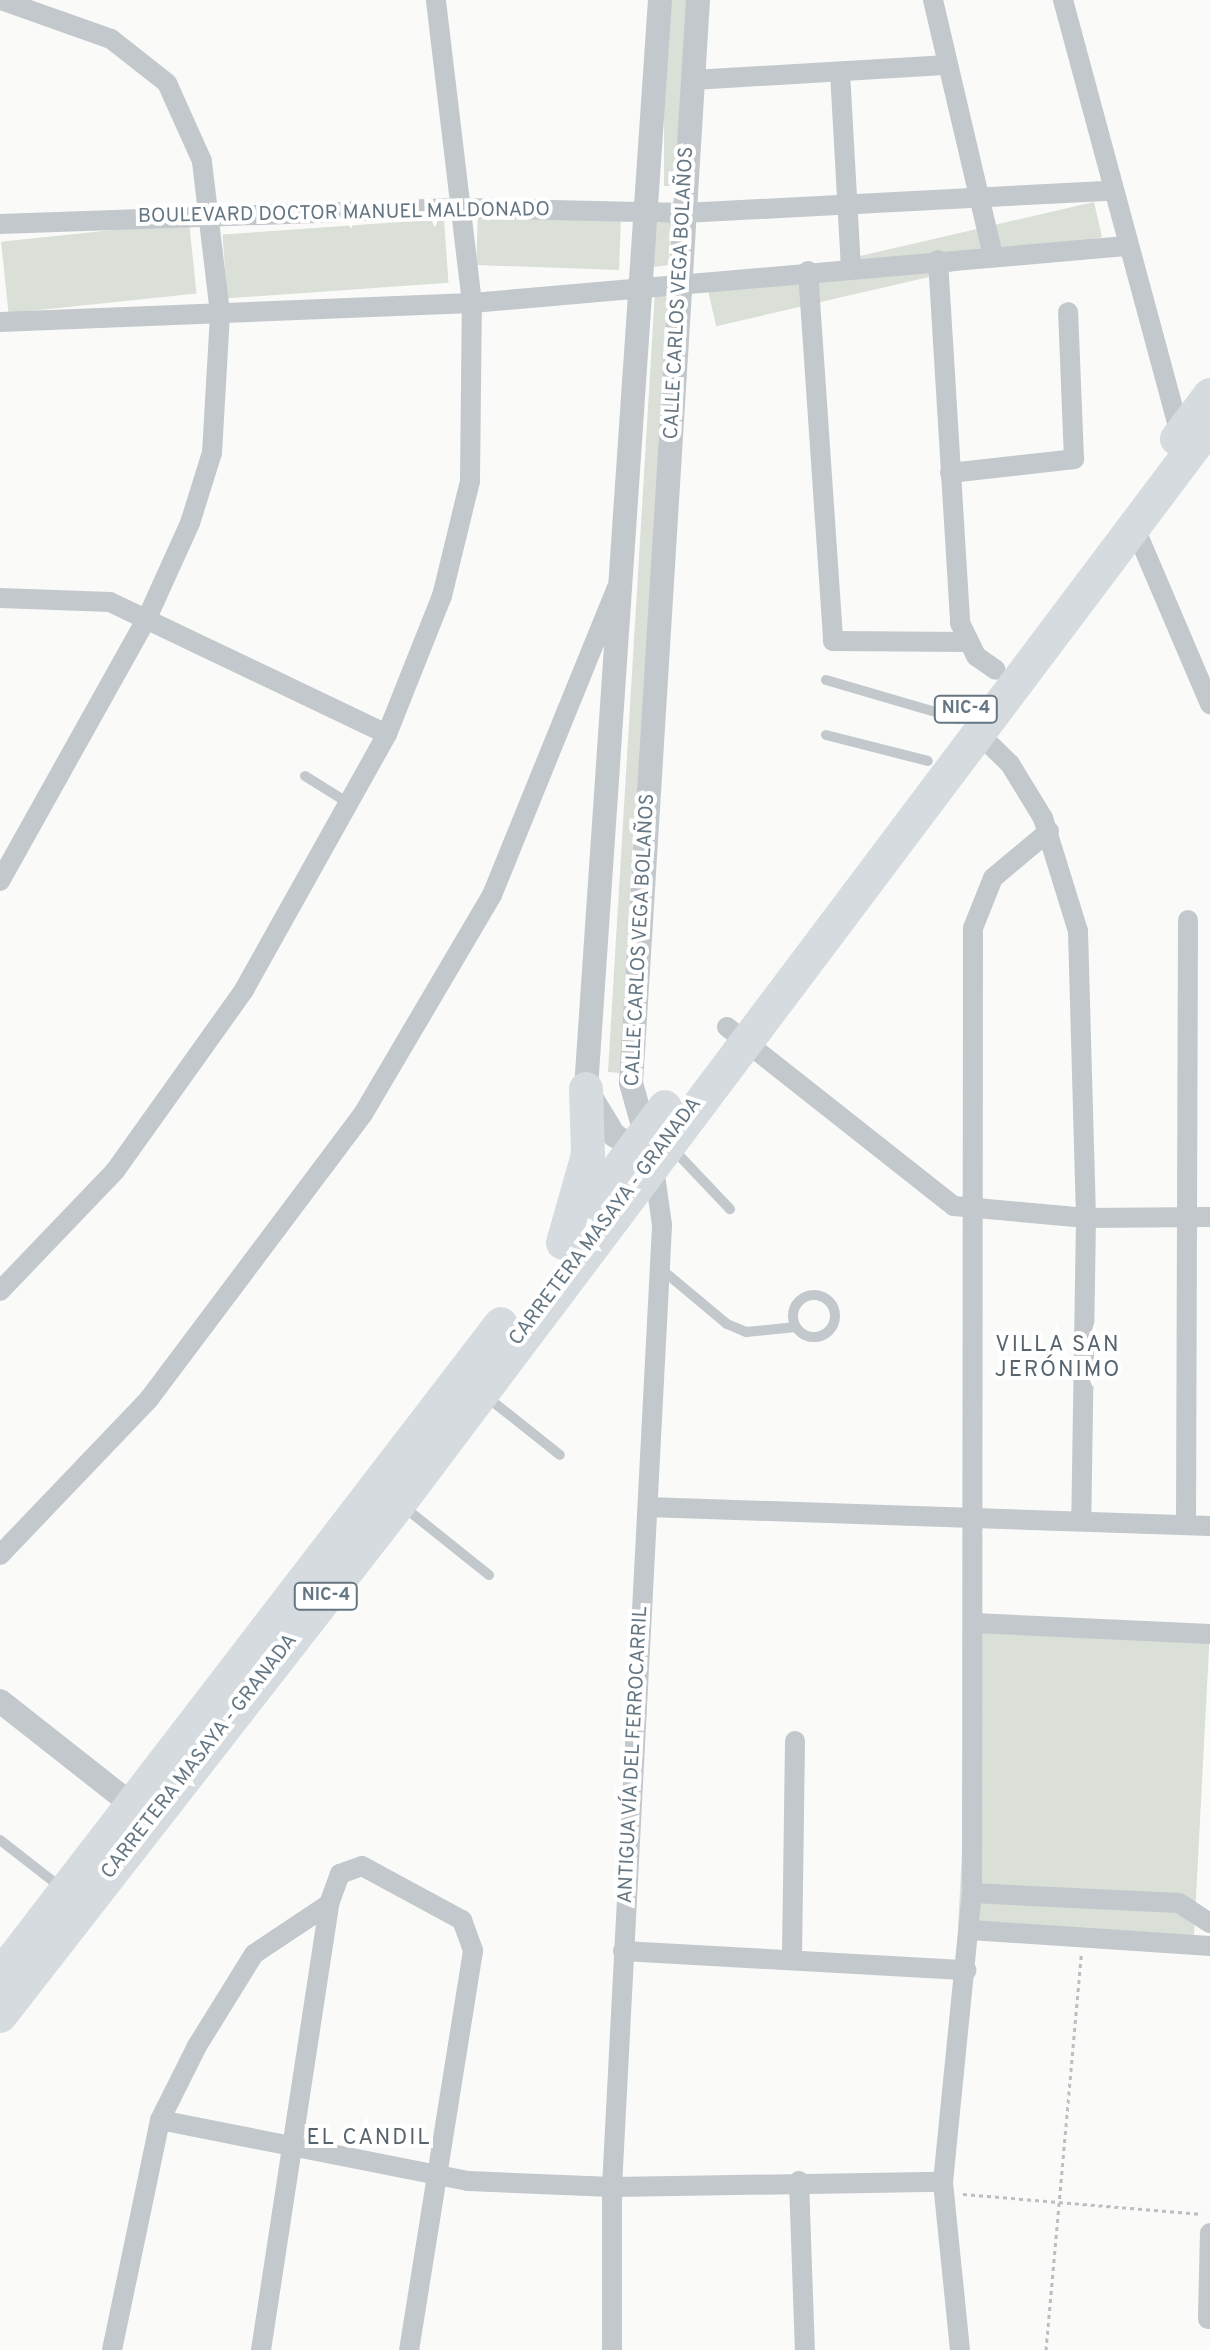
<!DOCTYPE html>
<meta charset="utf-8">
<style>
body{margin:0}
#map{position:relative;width:1210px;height:2350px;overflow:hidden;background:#fafaf8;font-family:Overpass,sans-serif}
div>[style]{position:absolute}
.green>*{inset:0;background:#dadfd7;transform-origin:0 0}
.path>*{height:3px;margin-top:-1.5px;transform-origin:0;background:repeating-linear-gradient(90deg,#bbbfc2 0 4px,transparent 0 8px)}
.service>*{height:10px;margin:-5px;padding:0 5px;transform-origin:5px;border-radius:5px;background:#c3c8cc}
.service>.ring{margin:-5px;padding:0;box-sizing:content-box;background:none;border:10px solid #c3c8cc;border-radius:50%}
.minor>*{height:20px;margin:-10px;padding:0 10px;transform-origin:10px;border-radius:10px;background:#c3c8cc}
.tertiary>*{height:24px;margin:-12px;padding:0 12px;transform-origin:12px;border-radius:12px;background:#c3c8cc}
.trunk>*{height:34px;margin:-17px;padding:0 17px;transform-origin:17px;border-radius:17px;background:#d6dbdf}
span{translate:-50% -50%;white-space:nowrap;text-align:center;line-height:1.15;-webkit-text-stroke:8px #fff;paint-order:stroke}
.shield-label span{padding:2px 6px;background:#fff;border:2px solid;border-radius:6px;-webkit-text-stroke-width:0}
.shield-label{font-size:18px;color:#657683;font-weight:700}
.street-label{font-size:20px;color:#657683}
.neighbourhood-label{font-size:22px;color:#57646e;letter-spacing:2px}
</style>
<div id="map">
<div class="green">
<i style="left:664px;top:0;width:22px;height:186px"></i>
<i style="left:1094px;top:202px;width:36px;height:396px;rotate:77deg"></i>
<i style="left:621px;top:215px;width:55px;height:143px;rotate:92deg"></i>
<i style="left:444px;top:219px;width:64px;height:222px;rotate:86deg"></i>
<i style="left:189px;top:222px;width:72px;height:189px;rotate:84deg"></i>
<i style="clip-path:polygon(671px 222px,669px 265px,653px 267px,656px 223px)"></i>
<i style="clip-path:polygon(655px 292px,674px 293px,621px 1073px,608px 1072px)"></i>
<i style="left:974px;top:1623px;width:236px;height:307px;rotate:3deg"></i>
</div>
<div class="path">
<i style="left:963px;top:2194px;width:240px;rotate:4.8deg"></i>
<i style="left:1046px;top:2350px;width:397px;rotate:-84.9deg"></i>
</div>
<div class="service">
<i style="left:826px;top:680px;width:139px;rotate:16.3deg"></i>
<i style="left:826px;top:735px;width:105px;rotate:14.3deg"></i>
<i style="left:305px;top:776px;width:53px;rotate:31.9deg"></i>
<i style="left:673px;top:1149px;width:83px;rotate:46.5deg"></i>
<i style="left:661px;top:1269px;width:86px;rotate:39.8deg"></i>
<i style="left:727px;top:1324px;width:21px;rotate:23deg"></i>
<i style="left:746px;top:1332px;width:50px;rotate:-5.7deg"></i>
<i class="ring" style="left:793px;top:1295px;width:32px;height:32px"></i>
<i style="left:487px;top:1397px;width:93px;rotate:38.5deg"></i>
<i style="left:404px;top:1507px;width:109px;rotate:38.7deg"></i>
<i style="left:0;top:1840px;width:80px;rotate:37.9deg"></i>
</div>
<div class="minor">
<i style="left:933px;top:0;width:263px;rotate:76.8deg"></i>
<i style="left:1063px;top:0;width:450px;rotate:74.9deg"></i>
<i style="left:840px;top:72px;width:194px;rotate:86.8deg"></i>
<i style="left:693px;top:80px;width:255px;rotate:-3.4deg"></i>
<i style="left:0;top:224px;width:463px;rotate:-2deg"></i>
<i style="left:463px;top:208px;width:221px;rotate:1.3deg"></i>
<i style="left:684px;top:213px;width:427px;rotate:-3deg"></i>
<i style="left:938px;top:260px;width:364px;rotate:86.5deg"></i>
<i style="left:960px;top:623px;width:37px;rotate:64deg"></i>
<i style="left:976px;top:656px;width:24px;rotate:35deg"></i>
<i style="left:808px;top:271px;width:371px;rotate:86.1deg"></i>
<i style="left:833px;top:641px;width:134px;rotate:0.4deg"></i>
<i style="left:0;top:322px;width:472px;rotate:-2.3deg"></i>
<i style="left:472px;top:303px;width:656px;rotate:-4.98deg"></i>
<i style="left:950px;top:473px;width:125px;rotate:-6.4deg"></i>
<i style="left:1074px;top:459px;width:147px;rotate:-92.3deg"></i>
<i style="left:1134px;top:526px;width:194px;rotate:66.9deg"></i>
<i style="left:0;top:598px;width:110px;rotate:2.1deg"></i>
<i style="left:110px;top:602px;width:307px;rotate:25.5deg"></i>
<i style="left:977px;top:732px;width:46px;rotate:44.1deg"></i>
<i style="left:1010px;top:764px;width:63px;rotate:58.6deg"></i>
<i style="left:1043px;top:818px;width:118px;rotate:72.8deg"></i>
<i style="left:1078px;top:931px;width:287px;rotate:88.4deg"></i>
<i style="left:1086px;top:1218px;width:303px;rotate:90.9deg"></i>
<i style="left:0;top:881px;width:304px;rotate:-60.8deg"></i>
<i style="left:148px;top:616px;width:102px;rotate:-65.7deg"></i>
<i style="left:190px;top:523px;width:73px;rotate:-72.6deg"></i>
<i style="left:212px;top:453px;width:140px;rotate:-86.7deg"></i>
<i style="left:220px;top:313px;width:153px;rotate:-96.8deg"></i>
<i style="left:202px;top:161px;width:85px;rotate:-114.2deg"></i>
<i style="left:167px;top:83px;width:71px;rotate:-141.8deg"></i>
<i style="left:111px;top:39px;width:117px;rotate:-160.5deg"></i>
<i style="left:727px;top:1027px;width:289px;rotate:38.3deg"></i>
<i style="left:954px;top:1206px;width:133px;rotate:5.2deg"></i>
<i style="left:1086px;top:1218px;width:124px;rotate:-0.5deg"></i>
<i style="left:0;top:1291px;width:166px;rotate:-46.2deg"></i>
<i style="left:115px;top:1171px;width:222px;rotate:-54.5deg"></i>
<i style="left:244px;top:990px;width:293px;rotate:-60.8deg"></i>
<i style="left:387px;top:734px;width:149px;rotate:-68.3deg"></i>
<i style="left:442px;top:596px;width:118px;rotate:-76.3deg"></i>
<i style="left:470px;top:481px;width:178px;rotate:-89.4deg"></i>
<i style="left:472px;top:303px;width:305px;rotate:-96.8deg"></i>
<i style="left:648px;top:1507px;width:562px;rotate:1.94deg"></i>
<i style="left:1186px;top:1524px;width:604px;rotate:-89.81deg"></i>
<i style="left:0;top:1555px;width:216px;rotate:-46.3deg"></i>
<i style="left:149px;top:1399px;width:356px;rotate:-53.1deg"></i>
<i style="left:363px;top:1114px;width:254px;rotate:-59.5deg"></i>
<i style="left:492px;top:895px;width:332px;rotate:-67.9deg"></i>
<i style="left:974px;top:1623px;width:236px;rotate:2.7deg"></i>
<i style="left:972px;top:1893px;width:207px;rotate:2.8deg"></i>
<i style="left:1179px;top:1903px;width:37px;rotate:33deg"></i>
<i style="left:970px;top:1930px;width:241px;rotate:3.8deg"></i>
<i style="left:623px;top:1951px;width:344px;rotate:3.2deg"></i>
<i style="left:792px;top:1956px;width:215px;rotate:-89.2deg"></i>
<i style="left:160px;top:2120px;width:314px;rotate:11.2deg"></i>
<i style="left:468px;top:2181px;width:144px;rotate:2.4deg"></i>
<i style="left:612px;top:2187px;width:331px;rotate:-0.9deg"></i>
<i style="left:799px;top:2181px;width:169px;rotate:88deg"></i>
<i style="left:1208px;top:2319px;width:86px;rotate:-88.7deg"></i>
<i style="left:112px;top:2350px;width:235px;rotate:-78.2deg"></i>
<i style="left:160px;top:2120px;width:83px;rotate:-63.4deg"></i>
<i style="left:197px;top:2046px;width:108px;rotate:-58.2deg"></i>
<i style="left:254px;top:1954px;width:90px;rotate:-33.7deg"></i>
<i style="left:329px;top:1904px;width:32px;rotate:-70deg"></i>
<i style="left:340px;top:1874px;width:23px;rotate:-20deg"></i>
<i style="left:362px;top:1866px;width:114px;rotate:28.4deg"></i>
<i style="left:462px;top:1920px;width:33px;rotate:70deg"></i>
<i style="left:473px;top:1951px;width:404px;rotate:99.1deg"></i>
<i style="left:261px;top:2350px;width:451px;rotate:-81.3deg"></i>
<i style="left:612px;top:2350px;width:163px;rotate:-90deg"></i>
<i style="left:612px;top:2187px;width:963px;rotate:-87.02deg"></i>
<i style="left:662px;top:1225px;width:65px;rotate:-98deg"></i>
<i style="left:960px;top:2350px;width:169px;rotate:-95.8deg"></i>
<i style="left:943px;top:2182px;width:290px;rotate:-84.3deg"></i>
<i style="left:972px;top:1893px;width:965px;rotate:-89.94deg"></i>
<i style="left:973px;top:928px;width:54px;rotate:-68.2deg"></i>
<i style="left:993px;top:878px;width:73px;rotate:-40deg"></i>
</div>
<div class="tertiary">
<i style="left:660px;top:0;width:1092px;rotate:93.89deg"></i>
<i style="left:586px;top:1089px;width:54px;rotate:58.7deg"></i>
<i style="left:614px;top:1135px;width:47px;rotate:33.7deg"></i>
<i style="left:653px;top:1161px;width:81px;rotate:-105.8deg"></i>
<i style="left:631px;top:1083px;width:1085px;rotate:-86.46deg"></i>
<i style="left:0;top:1701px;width:168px;rotate:38.2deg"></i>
</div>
<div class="trunk">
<i style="left:1177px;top:439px;width:55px;rotate:-53.1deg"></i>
<i style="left:593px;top:1202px;width:119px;rotate:-52.8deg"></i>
<i style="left:563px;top:1243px;width:91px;rotate:-74.1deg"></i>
<i style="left:588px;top:1155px;width:66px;rotate:-91.7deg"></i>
<i style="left:0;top:1976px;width:822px;rotate:-52.46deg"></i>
<i style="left:0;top:2016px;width:649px;rotate:-52.07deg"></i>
<i style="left:399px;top:1504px;width:1349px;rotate:-53.05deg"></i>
</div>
<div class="shield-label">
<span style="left:966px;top:709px">NIC-4</span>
<span style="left:326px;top:1596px">NIC-4</span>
</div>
<div class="street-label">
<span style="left:344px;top:214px;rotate:-1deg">BOULEVARD DOCTOR MANUEL MALDONADO</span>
<span style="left:680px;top:293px;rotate:-87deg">CALLE CARLOS VEGA BOLAÑOS</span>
<span style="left:641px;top:940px;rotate:-87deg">CALLE CARLOS VEGA BOLAÑOS</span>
<span style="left:606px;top:1222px;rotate:-53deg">CARRETERA MASAYA - GRANADA</span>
<span style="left:634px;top:1755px;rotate:-87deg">ANTIGUA VÍA DEL FERROCARRIL</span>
<span style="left:200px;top:1757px;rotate:-52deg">CARRETERA MASAYA - GRANADA</span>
</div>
<div class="neighbourhood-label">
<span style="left:1058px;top:1358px">VILLA SAN<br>JERÓNIMO</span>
<span style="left:369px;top:2139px">EL CANDIL</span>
</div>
</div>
